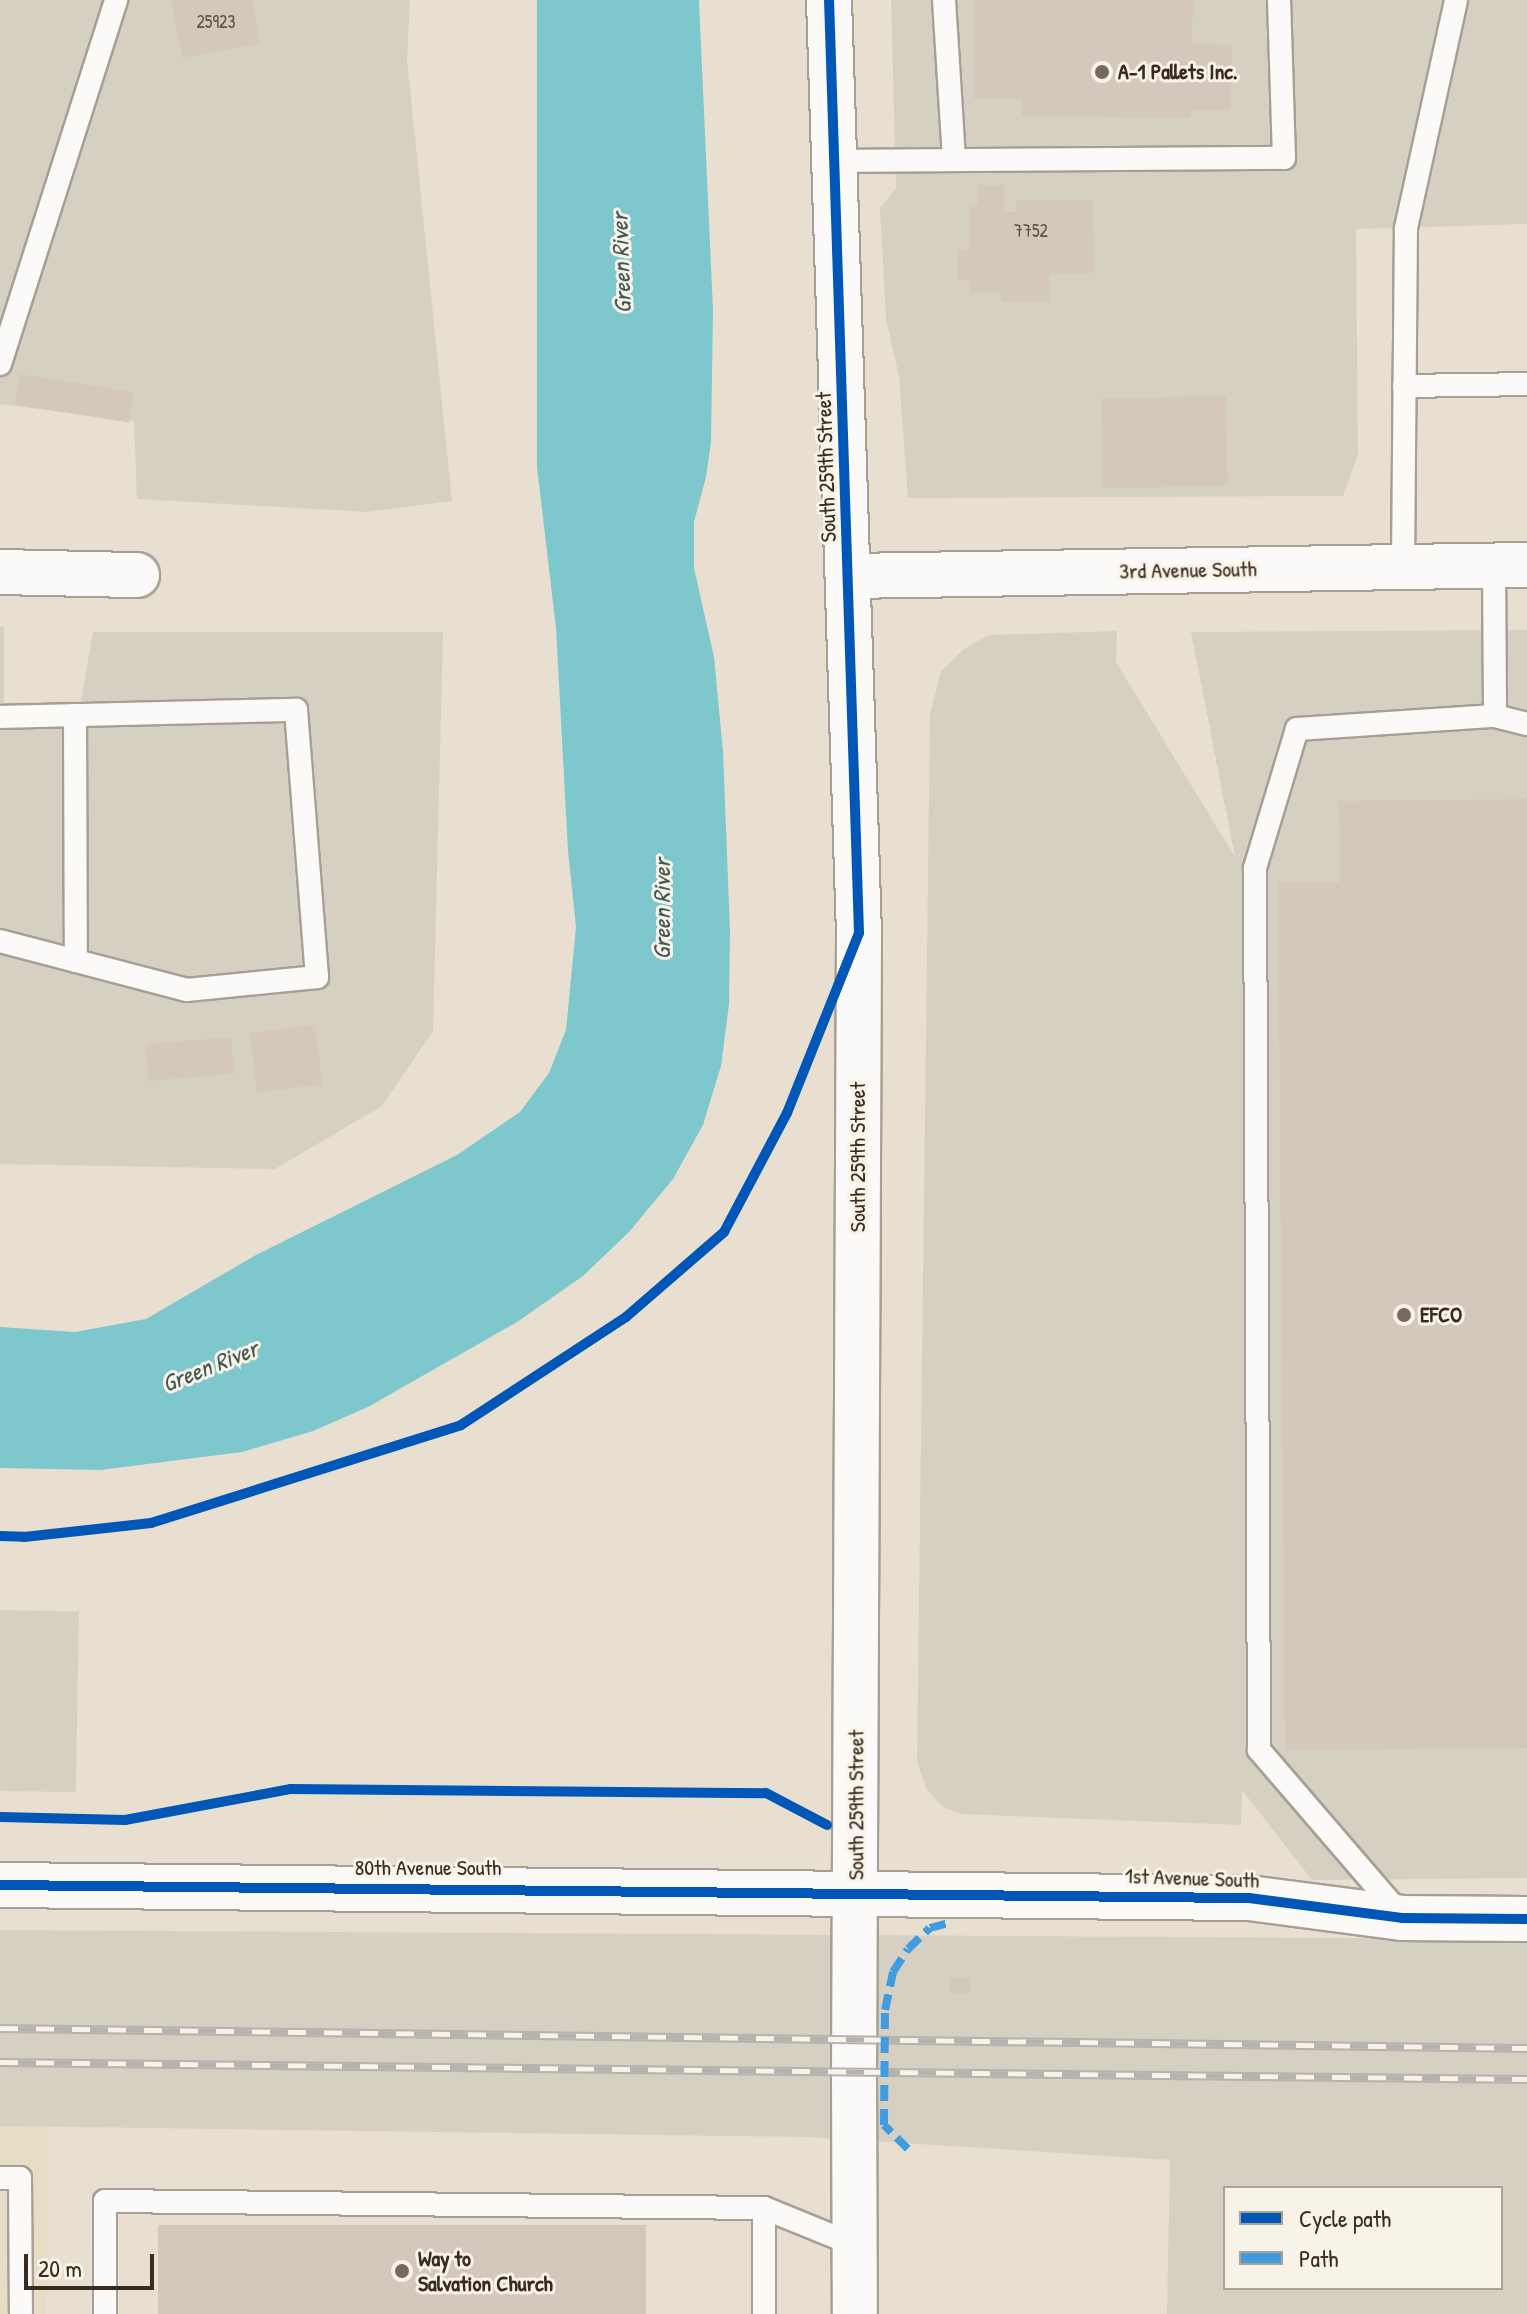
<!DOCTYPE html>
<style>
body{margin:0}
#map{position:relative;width:1527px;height:2314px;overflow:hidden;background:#e8dfd1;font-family:"Patrick Hand",sans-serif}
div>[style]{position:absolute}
.built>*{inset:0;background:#e7dcc4;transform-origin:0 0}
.industrial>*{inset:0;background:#d6d0c3;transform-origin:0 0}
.water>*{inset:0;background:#7ec8cd}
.building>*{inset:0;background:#d3c8bb;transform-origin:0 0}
.roads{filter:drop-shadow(2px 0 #a69f95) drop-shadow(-2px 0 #a69f95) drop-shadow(0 2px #a69f95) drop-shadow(0 -2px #a69f95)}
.service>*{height:22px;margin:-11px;padding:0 11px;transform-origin:11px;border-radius:11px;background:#fcfaf8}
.minor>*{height:44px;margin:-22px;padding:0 22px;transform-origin:22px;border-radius:22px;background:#fcfaf8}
.tertiary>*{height:44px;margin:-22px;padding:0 22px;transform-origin:22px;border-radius:22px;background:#fcfaf8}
.rail>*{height:9px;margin-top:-4.5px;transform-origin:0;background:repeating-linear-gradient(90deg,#f7f3e8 0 18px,#b6b3af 0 36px);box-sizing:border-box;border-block:2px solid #b6b3af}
.quiet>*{height:8px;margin-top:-4px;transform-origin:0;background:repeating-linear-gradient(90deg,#3f9ce0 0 16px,transparent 0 24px)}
.cycleway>*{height:10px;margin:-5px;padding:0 5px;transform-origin:5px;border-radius:5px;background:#0057b8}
.dots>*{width:22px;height:22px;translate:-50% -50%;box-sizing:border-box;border:4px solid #f7f3e8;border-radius:50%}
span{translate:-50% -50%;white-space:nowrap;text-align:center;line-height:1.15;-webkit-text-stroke:6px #f7f3e8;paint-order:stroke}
.number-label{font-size:18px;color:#625246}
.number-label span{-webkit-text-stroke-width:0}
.poi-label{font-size:22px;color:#3b2a1e;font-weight:700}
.left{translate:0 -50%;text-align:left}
.street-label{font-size:22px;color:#3b2a1e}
.water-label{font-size:24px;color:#425652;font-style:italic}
.legend{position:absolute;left:1223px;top:2186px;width:280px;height:104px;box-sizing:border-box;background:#f7f3e8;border:2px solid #aca397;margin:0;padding:10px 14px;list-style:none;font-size:24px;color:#3b2a1e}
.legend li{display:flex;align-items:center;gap:16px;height:40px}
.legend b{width:40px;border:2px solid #aca397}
.scale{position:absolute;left:24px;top:2254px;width:130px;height:36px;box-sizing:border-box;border:4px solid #3b2a1e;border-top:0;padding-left:10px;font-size:24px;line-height:28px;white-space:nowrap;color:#3b2a1e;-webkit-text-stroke:6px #f7f3e8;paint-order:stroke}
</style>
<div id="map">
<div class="built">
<i style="left:0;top:2126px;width:49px;height:188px;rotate:1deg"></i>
</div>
<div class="industrial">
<i style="clip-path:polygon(0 0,410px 0,407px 59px,452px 501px,368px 512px,137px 499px,134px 421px,0 404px)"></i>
<i style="clip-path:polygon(891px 0,1527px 0,1527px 224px,1356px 229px,1358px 455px,1343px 496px,908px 498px,899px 377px,886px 319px,880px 208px,896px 188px)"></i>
<i style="clip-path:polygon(0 627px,4px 627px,4px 703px,81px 701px,93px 632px,443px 632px,433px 1031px,382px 1106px,275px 1169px,0 1164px)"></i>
<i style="clip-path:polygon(1527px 630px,1527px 1878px,1312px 1880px,1242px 1790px,1241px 1825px,960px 1814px,943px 1807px,926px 1788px,917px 1761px,930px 714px,941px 671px,964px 649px,989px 635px,1117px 631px,1116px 662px,1235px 857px,1191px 632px)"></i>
<i style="left:0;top:1610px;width:79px;height:181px;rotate:1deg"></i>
<i style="clip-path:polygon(evenodd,0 1930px,1527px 1939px,1527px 2314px,1167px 2314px,1170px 2160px,808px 2137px,0 2126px,0 1930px,1225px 2188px,1501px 2188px,1501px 2288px,1225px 2288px,1225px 2188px)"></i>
</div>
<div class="water">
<i style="clip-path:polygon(537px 0,699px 0,713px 310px,711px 442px,706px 477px,694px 522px,694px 568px,714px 657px,723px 751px,730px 931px,729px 1004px,721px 1066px,703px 1125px,673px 1179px,629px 1232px,583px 1276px,517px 1322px,368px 1407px,313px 1431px,242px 1452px,100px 1470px,0 1468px,0 1327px,75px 1332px,146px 1319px,256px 1255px,457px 1155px,520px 1112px,549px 1073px,566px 1030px,576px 927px,568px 851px,556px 628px,537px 467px)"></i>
</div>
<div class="building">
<i style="clip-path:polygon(171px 0,252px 0,260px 44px,182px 58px)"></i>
<i style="clip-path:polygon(975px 0,1193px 0,1192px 44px,1232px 45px,1230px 111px,1191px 110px,1191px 118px,1022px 116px,1022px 99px,974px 99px)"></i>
<i style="clip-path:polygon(979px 185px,1004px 185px,1004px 212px,1016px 212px,1016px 200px,1093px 200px,1094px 273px,1049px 273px,1049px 302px,1001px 302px,1001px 292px,970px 293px,970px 280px,957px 280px,957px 250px,969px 250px,969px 205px,978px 205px)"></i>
<i style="left:20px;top:374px;width:115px;height:31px;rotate:9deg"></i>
<i style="left:1226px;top:396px;width:90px;height:125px;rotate:89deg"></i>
<i style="clip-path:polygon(1527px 799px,1527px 1748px,1285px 1750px,1278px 882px,1340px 882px,1339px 801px)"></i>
<i style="left:315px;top:1025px;width:60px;height:66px;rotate:83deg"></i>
<i style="left:231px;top:1037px;width:37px;height:86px;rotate:85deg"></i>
<i style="left:949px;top:1977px;width:22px;height:16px"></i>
<i style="left:158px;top:2225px;width:488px;height:89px"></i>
</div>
<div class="roads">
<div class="service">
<i style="left:944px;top:0;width:160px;rotate:86.4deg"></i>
<i style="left:835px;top:161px;width:449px;rotate:-0.4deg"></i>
<i style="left:1284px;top:158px;width:158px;rotate:-91.8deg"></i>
<i style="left:0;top:364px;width:382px;rotate:-72.3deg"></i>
<i style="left:1404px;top:386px;width:123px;rotate:-0.9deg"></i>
<i style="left:1494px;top:565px;width:151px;rotate:89.6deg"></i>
<i style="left:1495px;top:716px;width:33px;rotate:14deg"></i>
<i style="left:1403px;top:567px;width:339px;rotate:-89.5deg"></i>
<i style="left:1406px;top:228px;width:233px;rotate:-77.6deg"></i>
<i style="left:75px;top:715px;width:246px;rotate:89.8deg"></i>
<i style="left:0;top:717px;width:296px;rotate:-1.4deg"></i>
<i style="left:296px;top:710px;width:268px;rotate:85.5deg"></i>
<i style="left:317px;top:977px;width:131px;rotate:174.3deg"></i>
<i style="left:187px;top:990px;width:193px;rotate:-165.3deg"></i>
<i style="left:1401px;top:1915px;width:218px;rotate:-130.7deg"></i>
<i style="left:1259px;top:1750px;width:882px;rotate:-90.26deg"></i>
<i style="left:1255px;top:868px;width:145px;rotate:-73.2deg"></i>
<i style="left:1297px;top:729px;width:198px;rotate:-3.8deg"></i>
<i style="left:0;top:2178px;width:20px"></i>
<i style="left:20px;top:2178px;width:136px;rotate:89.6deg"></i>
<i style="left:105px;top:2314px;width:113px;rotate:-90deg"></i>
<i style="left:105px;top:2201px;width:659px;rotate:0.61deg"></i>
<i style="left:764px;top:2208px;width:98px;rotate:22.1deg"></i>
<i style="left:764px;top:2314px;width:106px;rotate:-90deg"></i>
</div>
<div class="minor">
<i style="left:829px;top:0;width:933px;rotate:88.16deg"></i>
<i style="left:859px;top:933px;width:1140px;rotate:90.25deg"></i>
<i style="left:0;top:572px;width:137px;rotate:1.3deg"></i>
<i style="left:849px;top:576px;width:678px;rotate:-0.93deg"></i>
<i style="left:0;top:1885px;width:1249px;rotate:0.6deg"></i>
<i style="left:1249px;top:1898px;width:154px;rotate:7.4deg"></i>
<i style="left:1402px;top:1918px;width:125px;rotate:0.5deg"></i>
</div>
<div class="tertiary">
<i style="left:854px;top:2073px;width:241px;rotate:89.8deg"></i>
</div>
</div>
<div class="rail">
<i style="left:0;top:2028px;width:1527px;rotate:0.75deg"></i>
<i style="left:0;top:2062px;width:1527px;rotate:0.64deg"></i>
</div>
<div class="quiet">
<i style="left:908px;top:2149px;width:34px;rotate:-135deg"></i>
<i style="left:884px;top:2125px;width:115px;rotate:-89.5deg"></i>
<i style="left:885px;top:2010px;width:39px;rotate:-78deg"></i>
<i style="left:893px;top:1972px;width:27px;rotate:-57deg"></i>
<i style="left:908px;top:1949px;width:30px;rotate:-44deg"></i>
<i style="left:930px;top:1928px;width:20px;rotate:-15deg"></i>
</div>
<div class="cycleway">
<i style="left:0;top:1536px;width:24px;rotate:2deg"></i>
<i style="left:24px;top:1537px;width:128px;rotate:-6.3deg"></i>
<i style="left:151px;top:1523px;width:325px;rotate:-17.5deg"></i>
<i style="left:461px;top:1425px;width:197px;rotate:-33.2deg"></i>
<i style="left:626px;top:1317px;width:130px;rotate:-40.9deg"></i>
<i style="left:724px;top:1232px;width:135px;rotate:-62.1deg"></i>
<i style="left:787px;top:1113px;width:194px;rotate:-68.2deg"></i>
<i style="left:859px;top:933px;width:933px;rotate:-91.84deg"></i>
<i style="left:0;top:1817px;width:125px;rotate:1.4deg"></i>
<i style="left:125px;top:1820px;width:169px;rotate:-10.6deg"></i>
<i style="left:291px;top:1789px;width:475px;rotate:0.5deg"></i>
<i style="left:766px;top:1793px;width:69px;rotate:27.7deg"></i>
<i style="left:0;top:1885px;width:1249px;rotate:0.6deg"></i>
<i style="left:1249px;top:1898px;width:154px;rotate:7.4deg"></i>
<i style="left:1402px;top:1918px;width:125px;rotate:0.5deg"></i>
</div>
<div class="dots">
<i style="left:1102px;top:72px;background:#78695d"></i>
<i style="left:1404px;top:1315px;background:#78695d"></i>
<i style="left:402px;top:2271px;background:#78695d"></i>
</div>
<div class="number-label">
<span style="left:216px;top:22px">25923</span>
<span style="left:1031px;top:231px">7752</span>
</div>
<div class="poi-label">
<span class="left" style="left:1118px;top:72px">A-1 Pallets Inc.</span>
<span class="left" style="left:1420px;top:1315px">EFCO</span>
<span class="left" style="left:418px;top:2271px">Way to<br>Salvation Church</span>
</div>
<div class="street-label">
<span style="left:826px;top:467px;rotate:-92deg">South 259th Street</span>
<span style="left:1188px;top:570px;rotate:-1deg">3rd Avenue South</span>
<span style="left:858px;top:1157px;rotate:-90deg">South 259th Street</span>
<span style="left:856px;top:1805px;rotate:-90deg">South 259th Street</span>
<span style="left:428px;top:1868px">80th Avenue South</span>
<span style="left:1192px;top:1878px;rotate:2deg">1st Avenue South</span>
</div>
<div class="water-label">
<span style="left:621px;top:263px;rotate:-92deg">Green River</span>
<span style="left:662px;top:909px;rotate:-90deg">Green River</span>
<span style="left:210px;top:1366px;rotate:-22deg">Green River</span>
</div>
<ul class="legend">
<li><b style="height:10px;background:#0057b8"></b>Cycle path</li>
<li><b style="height:10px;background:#3f9ce0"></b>Path</li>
</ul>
<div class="scale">20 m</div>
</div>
